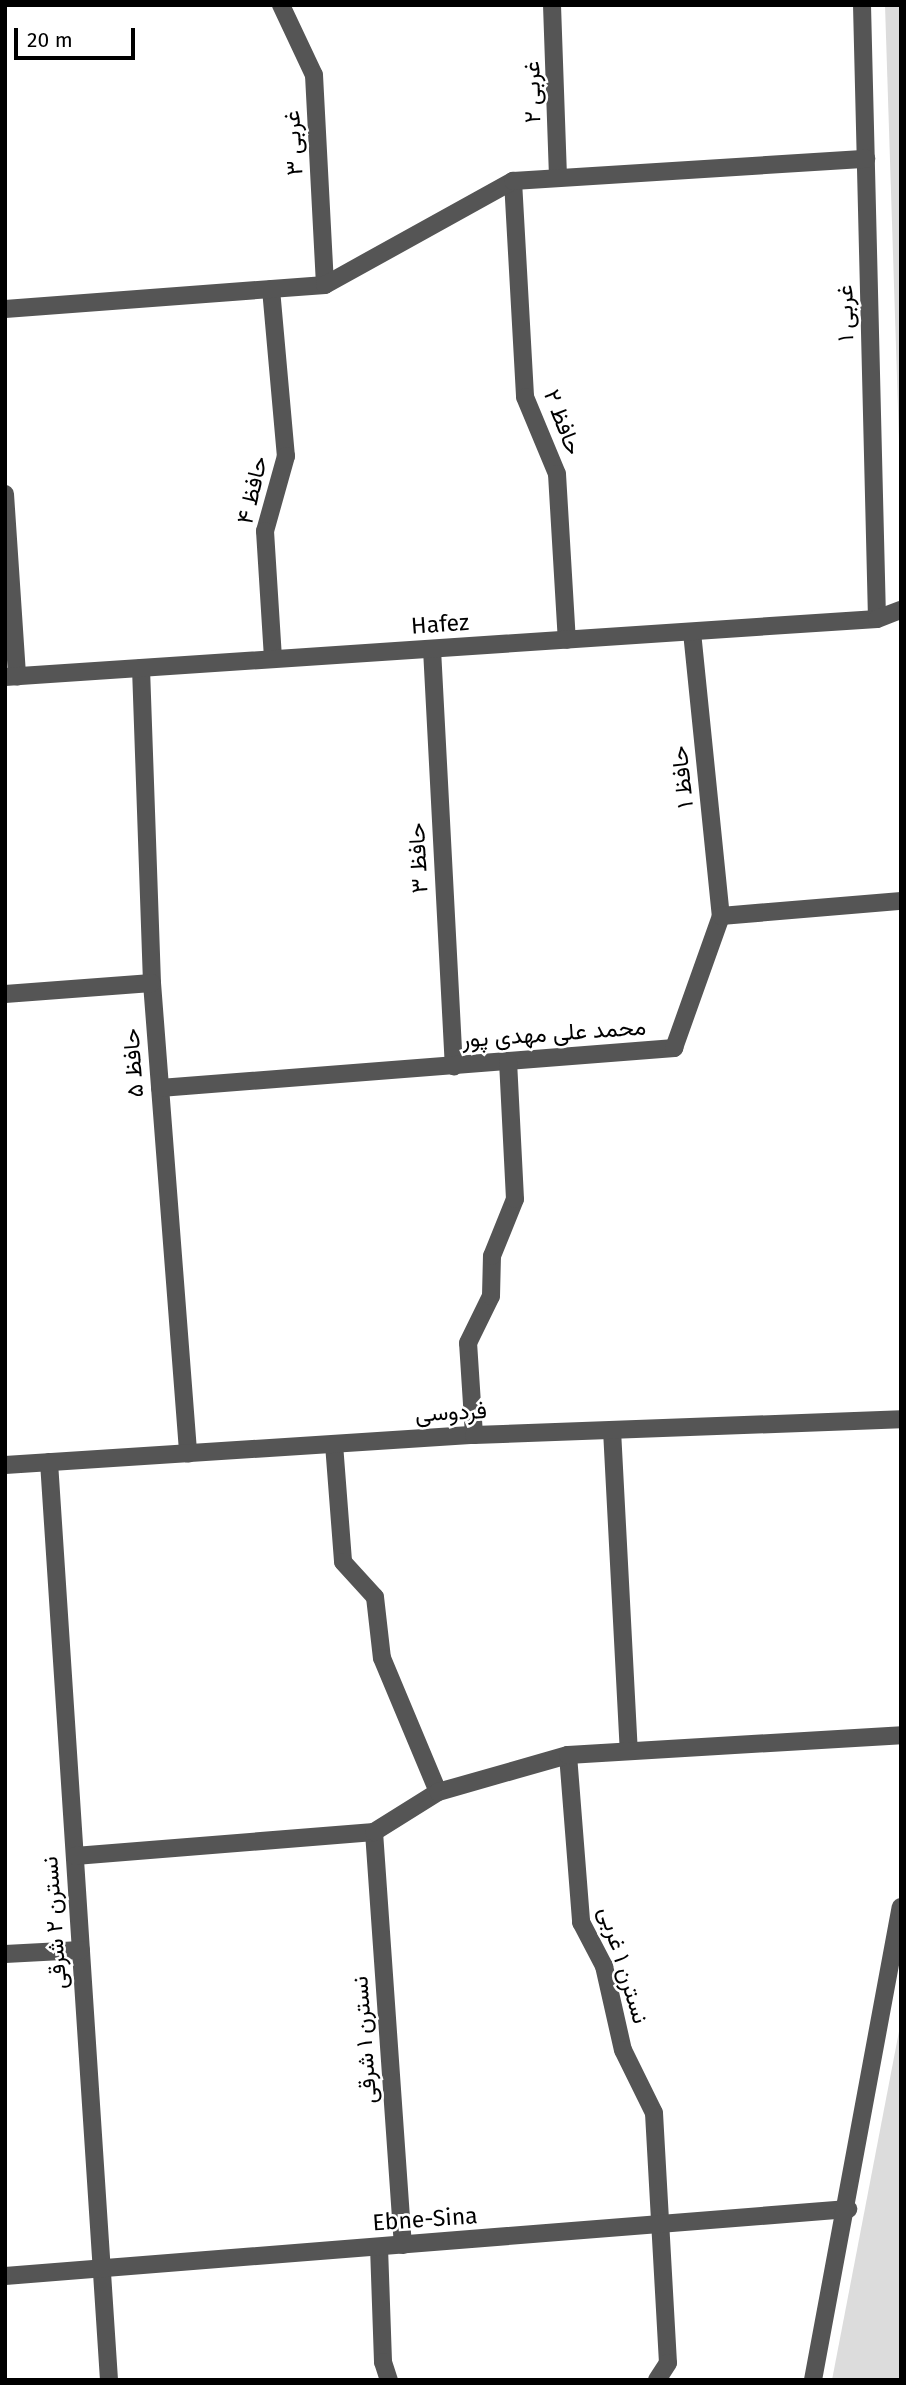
<!DOCTYPE html>
<meta charset="utf-8">
<style>
body{margin:0}
#map{position:relative;width:906px;height:2385px;overflow:hidden;background:#fff;font-family:"Fira Sans",Vazirmatn,sans-serif}
div>[style]{position:absolute}
.green>*{inset:0;background:#dcdcdc}
.minor>*{height:18px;margin:-9px;padding:0 9px;transform-origin:9px;border-radius:9px;background:#555}
span{translate:-50% -50%;white-space:nowrap;text-align:center;line-height:1.15;-webkit-text-stroke:5px #fff;paint-order:stroke}
.street-label{font-size:23px;color:#000}
.frame{position:absolute;inset:0;border:7px solid #000;pointer-events:none}
.scale{position:absolute;left:14px;top:28px;width:121px;height:32px;box-sizing:border-box;border:4px solid #000;border-top:0;padding-left:9px;font-size:21px;line-height:24px;white-space:nowrap;color:#000;-webkit-text-stroke:5px #fff;paint-order:stroke}
</style>
<div id="map">
<div class="green">
<i style="clip-path:polygon(885px 5px,901px 5px,901px 503px)"></i>
<i style="clip-path:polygon(901px 2021px,901px 2380px,832px 2380px)"></i>
</div>
<div class="minor">
<i style="left:281px;top:5px;width:77px;rotate:64.8deg"></i>
<i style="left:314px;top:75px;width:210px;rotate:87deg"></i>
<i style="left:552px;top:5px;width:173px;rotate:88deg"></i>
<i style="left:862px;top:5px;width:614px;rotate:88.6deg"></i>
<i style="left:513px;top:181px;width:216px;rotate:86.8deg"></i>
<i style="left:525px;top:397px;width:83px;rotate:67.4deg"></i>
<i style="left:557px;top:474px;width:166px;rotate:86.6deg"></i>
<i style="left:271px;top:289px;width:168px;rotate:84.9deg"></i>
<i style="left:286px;top:456px;width:78px;rotate:105.6deg"></i>
<i style="left:265px;top:531px;width:128px;rotate:86.4deg"></i>
<i style="left:5px;top:309px;width:321px;rotate:-4.3deg"></i>
<i style="left:325px;top:285px;width:215px;rotate:-29deg"></i>
<i style="left:513px;top:181px;width:354px;rotate:-3.6deg"></i>
<i style="left:5px;top:494px;width:183px;rotate:86.2deg"></i>
<i style="left:692px;top:632px;width:285px;rotate:84.2deg"></i>
<i style="left:432px;top:649px;width:418px;rotate:87deg"></i>
<i style="left:141px;top:668px;width:315px;rotate:88deg"></i>
<i style="left:152px;top:983px;width:472px;rotate:85.6deg"></i>
<i style="left:5px;top:677px;width:874px;rotate:-3.81deg"></i>
<i style="left:877px;top:619px;width:26px;rotate:-21deg"></i>
<i style="left:5px;top:994px;width:147px;rotate:-4.3deg"></i>
<i style="left:160px;top:1088px;width:516px;rotate:-4.45deg"></i>
<i style="left:674px;top:1048px;width:140px;rotate:-70.4deg"></i>
<i style="left:721px;top:916px;width:181px;rotate:-4.8deg"></i>
<i style="left:612px;top:1430px;width:321px;rotate:87deg"></i>
<i style="left:474px;top:1435px;width:92px;rotate:-93.7deg"></i>
<i style="left:468px;top:1343px;width:52px;rotate:-63.9deg"></i>
<i style="left:491px;top:1296px;width:40px;rotate:-88.6deg"></i>
<i style="left:492px;top:1256px;width:61px;rotate:-68deg"></i>
<i style="left:515px;top:1199px;width:138px;rotate:-92.9deg"></i>
<i style="left:334px;top:1444px;width:118px;rotate:85.6deg"></i>
<i style="left:343px;top:1562px;width:47px;rotate:47.6deg"></i>
<i style="left:375px;top:1597px;width:61px;rotate:83.5deg"></i>
<i style="left:382px;top:1658px;width:145px;rotate:67.3deg"></i>
<i style="left:49px;top:1462px;width:920px;rotate:86.26deg"></i>
<i style="left:5px;top:1465px;width:470px;rotate:-3.7deg"></i>
<i style="left:474px;top:1435px;width:427px;rotate:-2.1deg"></i>
<i style="left:568px;top:1755px;width:168px;rotate:85.5deg"></i>
<i style="left:581px;top:1922px;width:50px;rotate:62.4deg"></i>
<i style="left:604px;top:1966px;width:86px;rotate:77.3deg"></i>
<i style="left:623px;top:2050px;width:70px;rotate:63.8deg"></i>
<i style="left:654px;top:2113px;width:250px;rotate:86.8deg"></i>
<i style="left:668px;top:2363px;width:20px;rotate:123deg"></i>
<i style="left:374px;top:1832px;width:414px;rotate:86deg"></i>
<i style="left:75px;top:1856px;width:300px;rotate:-4.6deg"></i>
<i style="left:374px;top:1832px;width:75px;rotate:-32deg"></i>
<i style="left:438px;top:1792px;width:135px;rotate:-15.9deg"></i>
<i style="left:568px;top:1755px;width:334px;rotate:-3.4deg"></i>
<i style="left:5px;top:1954px;width:76px;rotate:-3deg"></i>
<i style="left:379px;top:2247px;width:115px;rotate:88deg"></i>
<i style="left:383px;top:2362px;width:19px;rotate:72deg"></i>
<i style="left:5px;top:2276px;width:846px;rotate:-4.54deg"></i>
<i style="left:813px;top:2380px;width:481px;rotate:-79.5deg"></i>
</div>
<div class="street-label">
<span style="left:532px;top:92px;rotate:-91deg">۲ غربی</span>
<span style="left:293px;top:143px;rotate:-93deg">۳ غربی</span>
<span style="left:845px;top:313px;rotate:-91deg">۱ غربی</span>
<span style="left:563px;top:422px;rotate:69deg">حافظ ۲</span>
<span style="left:252px;top:490px;rotate:-77deg">حافظ ۴</span>
<span style="left:440px;top:624px;rotate:-4deg">Hafez</span>
<span style="left:682px;top:777px;rotate:-96deg">حافظ ۱</span>
<span style="left:418px;top:858px;rotate:-93deg">حافظ ۳</span>
<span style="left:554px;top:1033px;rotate:-4deg">محمد علی مهدی پور</span>
<span style="left:133px;top:1063px;rotate:-94deg">حافظ ۵</span>
<span style="left:451px;top:1412px;rotate:-3deg">فردوسی</span>
<span style="left:54px;top:1923px;rotate:-94deg">نسترن ۲ شرقی</span>
<span style="left:624px;top:1965px;rotate:73deg">نسترن ۱ غربی</span>
<span style="left:364px;top:2040px;rotate:-94deg">نسترن ۱ شرقی</span>
<span style="left:425px;top:2219px;rotate:-4deg">Ebne-Sina</span>
</div>
<div class="frame"></div>
<div class="scale">20 m</div>
</div>
